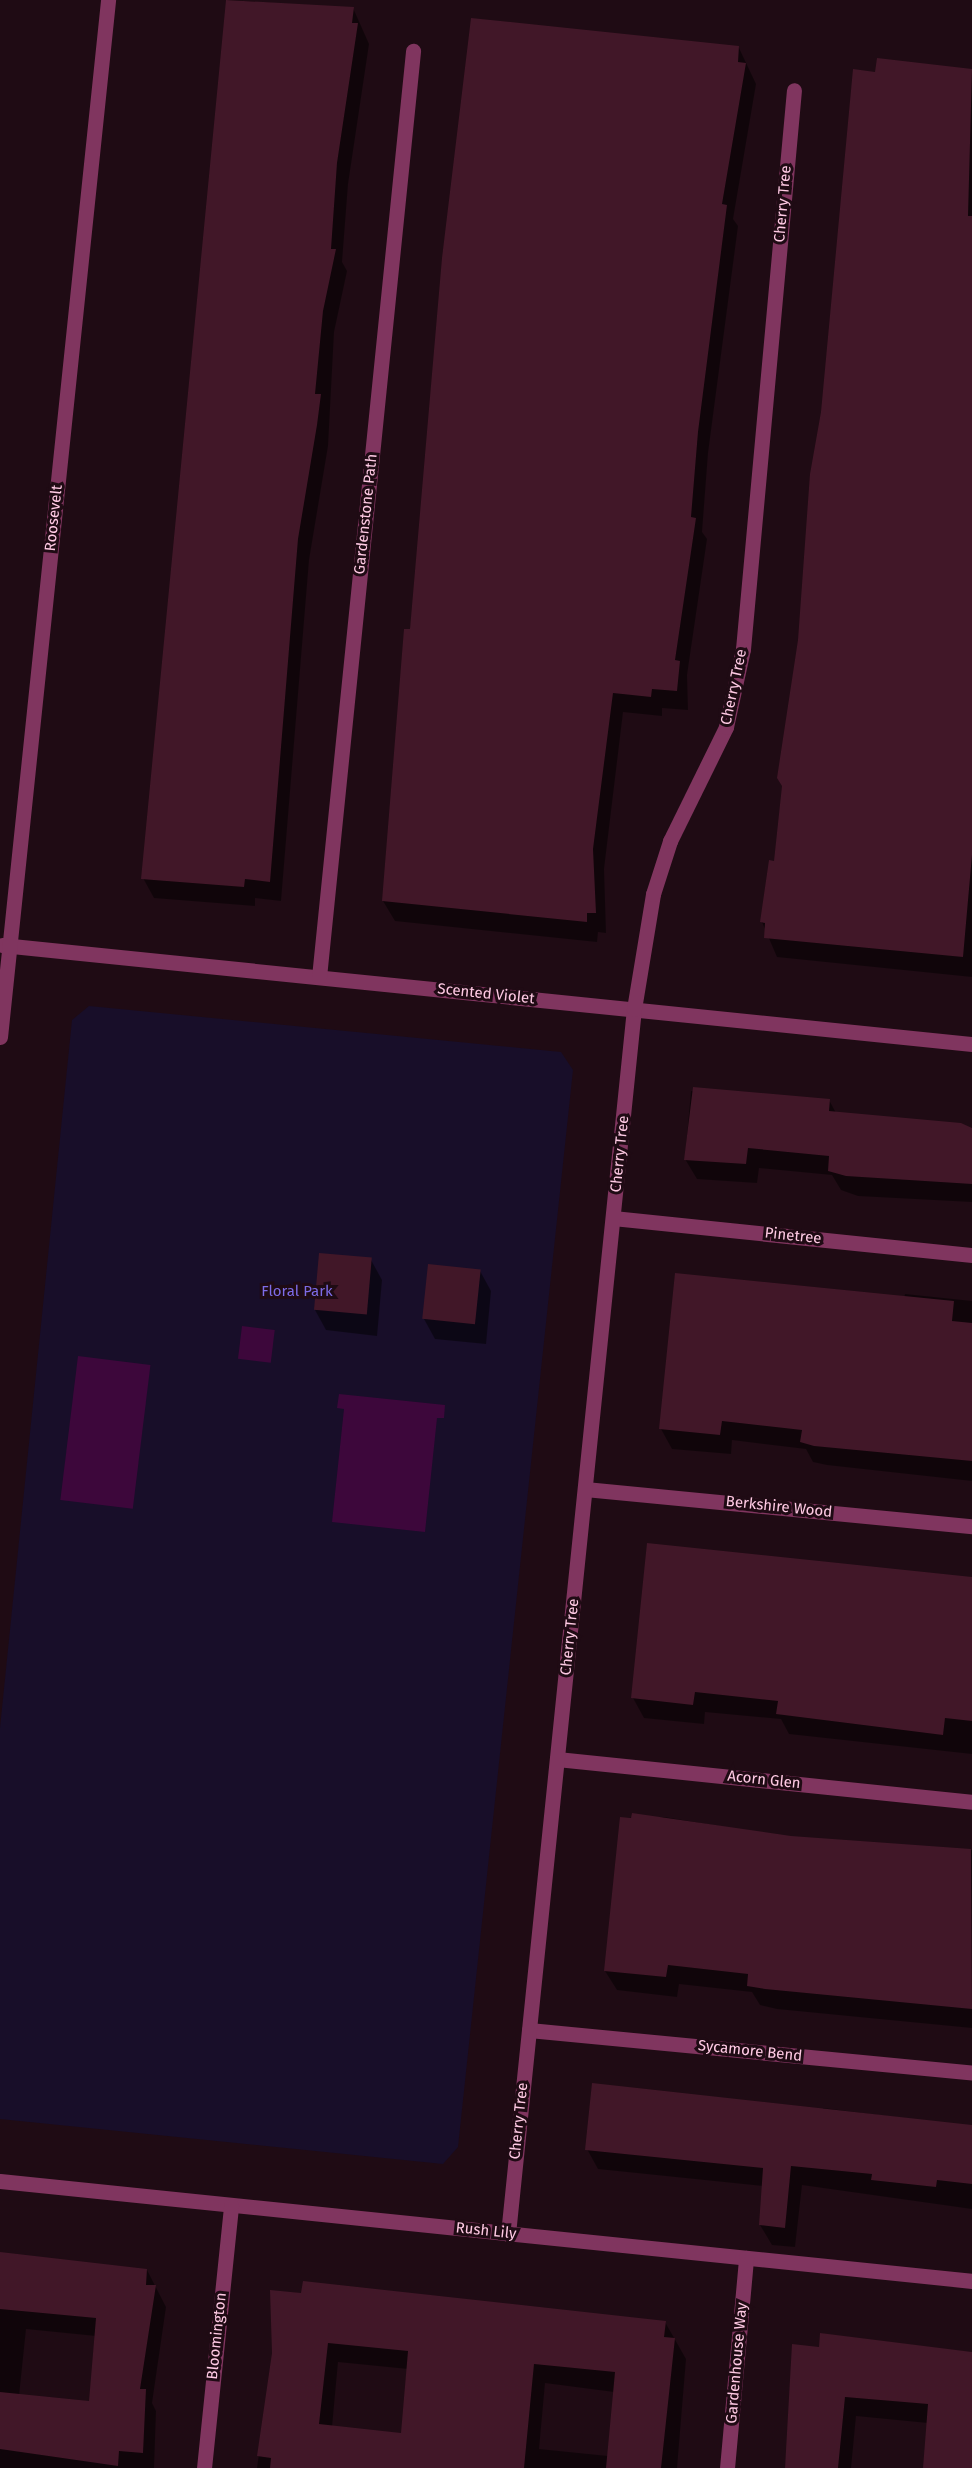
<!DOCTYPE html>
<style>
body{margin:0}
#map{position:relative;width:972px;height:2468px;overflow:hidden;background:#1f0b14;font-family:"Fira Sans",sans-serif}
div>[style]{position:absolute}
.green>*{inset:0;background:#180e29}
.water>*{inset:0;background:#3d073b;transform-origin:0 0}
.shadow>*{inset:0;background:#0007}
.building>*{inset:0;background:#411728;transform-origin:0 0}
.minor>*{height:15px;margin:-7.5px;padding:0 7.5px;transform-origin:7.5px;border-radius:7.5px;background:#80355f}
span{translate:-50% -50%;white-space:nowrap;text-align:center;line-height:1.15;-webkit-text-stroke:6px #1f0b14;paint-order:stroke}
.street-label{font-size:15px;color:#ffcae4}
.park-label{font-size:15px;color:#7e6ce7}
</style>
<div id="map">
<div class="green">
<i style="clip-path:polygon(89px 1006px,561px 1052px,573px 1070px,458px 2147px,443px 2164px,0 2119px,0 1728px,72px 1020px)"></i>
</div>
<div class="water">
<i style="left:242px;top:1326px;width:33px;height:33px;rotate:7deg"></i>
<i style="left:78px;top:1356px;width:73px;height:145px;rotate:7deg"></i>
<i style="clip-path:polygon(339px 1394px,445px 1405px,444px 1418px,437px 1418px,425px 1532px,332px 1522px,344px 1409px,337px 1408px)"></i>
</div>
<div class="shadow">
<i style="clip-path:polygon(228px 0,353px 8px,369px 44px,348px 184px,342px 262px,347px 271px,334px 332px,328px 446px,309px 560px,281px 901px,255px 898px,255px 906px,154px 898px,143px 878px)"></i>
<i style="clip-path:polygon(472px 20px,739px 48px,756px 84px,733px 219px,738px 226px,708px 453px,702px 532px,707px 539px,687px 675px,688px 710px,662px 708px,662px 716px,623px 712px,604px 869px,606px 933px,598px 932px,597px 942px,395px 921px,383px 901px)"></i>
<i style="clip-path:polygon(878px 59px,972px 70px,972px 977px,777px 957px,762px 922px,776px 862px,800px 640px)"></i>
<i style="clip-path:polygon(691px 1091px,829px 1100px,836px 1113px,972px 1129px,972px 1202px,858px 1196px,841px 1190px,832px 1175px,759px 1168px,757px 1183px,697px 1179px,685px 1159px)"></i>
<i style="clip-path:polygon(371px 1260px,382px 1280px,377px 1336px,326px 1330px,315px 1310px)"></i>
<i style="clip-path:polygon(480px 1271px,491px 1291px,486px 1344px,435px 1339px,424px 1319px)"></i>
<i style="clip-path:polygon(905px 1294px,972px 1301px,972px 1481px,827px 1465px,813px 1462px,806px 1449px,732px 1440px,731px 1454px,672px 1449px,661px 1429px,904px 1299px)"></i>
<i style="clip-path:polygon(972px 1578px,972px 1754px,789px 1734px,781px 1719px,705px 1712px,704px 1724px,644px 1718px,633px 1698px)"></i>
<i style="clip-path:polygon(664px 1817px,791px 1838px,972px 1850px,972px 2028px,777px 2009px,760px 2005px,752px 1992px,679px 1984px,677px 1997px,617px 1990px,605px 1971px,622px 1818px)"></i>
<i style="clip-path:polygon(823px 2108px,972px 2127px,972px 2209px,802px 2185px,795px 2247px,772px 2245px,760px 2225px,763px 2186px,598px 2169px,587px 2149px,822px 2114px)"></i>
<i style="clip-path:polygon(evenodd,0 2254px,147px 2270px,166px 2307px,152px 2403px,156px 2411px,154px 2468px,0 2468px,0 2254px,26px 2329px,96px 2336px,90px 2403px,19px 2396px,26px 2329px)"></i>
<i style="clip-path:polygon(evenodd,271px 2291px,665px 2322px,686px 2359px,677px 2468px,257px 2468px,273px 2354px,271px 2291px,338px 2362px,408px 2369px,402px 2435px,332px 2427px,338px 2362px,271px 2291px,545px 2383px,614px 2392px,608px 2456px,539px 2449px,545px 2383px)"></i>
<i style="clip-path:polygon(820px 2348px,972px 2352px,972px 2468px,924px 2468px,928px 2423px,856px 2416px,851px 2468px,785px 2468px,793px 2411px)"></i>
</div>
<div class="building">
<i style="clip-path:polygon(226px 0,354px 7px,352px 23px,358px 23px,337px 163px,331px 249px,336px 249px,323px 311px,315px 394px,321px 394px,317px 425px,298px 539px,270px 882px,245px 879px,244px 887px,141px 879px)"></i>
<i style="clip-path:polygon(471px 18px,739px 46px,738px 62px,746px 63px,722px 204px,727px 205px,698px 432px,691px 517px,696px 518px,675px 660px,680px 661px,677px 691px,652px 689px,651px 697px,613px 693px,593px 849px,596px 913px,587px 913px,587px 922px,382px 901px,404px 629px,410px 629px,442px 258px)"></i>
<i style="clip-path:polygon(877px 58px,972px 69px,968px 216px,972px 216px,972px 855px,963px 957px,764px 938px,765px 923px,760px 922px,769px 860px,774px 861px,782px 786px,777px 778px,798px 640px,810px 474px,821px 412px,853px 69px,875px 72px)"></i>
<i style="clip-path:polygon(693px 1087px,830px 1099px,829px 1111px,961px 1123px,972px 1128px,972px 1184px,846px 1176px,828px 1171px,829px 1156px,748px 1148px,746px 1164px,684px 1160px)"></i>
<i style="left:319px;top:1253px;width:53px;height:57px;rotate:5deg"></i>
<i style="left:428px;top:1264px;width:53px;height:55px;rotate:6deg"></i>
<i style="clip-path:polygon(675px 1273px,954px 1301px,952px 1321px,972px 1323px,972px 1461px,814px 1446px,800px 1442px,802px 1430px,722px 1421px,720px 1435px,659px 1429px)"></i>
<i style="clip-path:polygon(647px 1543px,972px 1577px,972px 1721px,945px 1718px,943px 1735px,776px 1714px,778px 1701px,695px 1692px,693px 1705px,631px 1698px)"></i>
<i style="clip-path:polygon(632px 1813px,791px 1836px,971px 1849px,972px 2009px,765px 1989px,747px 1986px,748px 1974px,668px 1965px,666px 1977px,604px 1971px,619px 1826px,620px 1817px,631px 1818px)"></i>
<i style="clip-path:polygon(592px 2083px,972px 2125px,972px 2184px,937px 2180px,936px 2187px,871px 2180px,872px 2174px,791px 2166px,785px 2228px,759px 2225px,763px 2168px,585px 2150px)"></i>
<i style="clip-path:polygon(0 2252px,147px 2269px,146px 2285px,156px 2285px,140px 2389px,146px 2389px,143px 2453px,119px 2451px,118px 2466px,0 2449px,0 2392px,89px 2401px,96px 2318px,0 2309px)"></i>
<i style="clip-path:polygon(evenodd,303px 2281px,666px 2321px,664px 2337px,675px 2338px,661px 2468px,606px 2468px,615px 2372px,534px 2364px,524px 2468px,270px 2468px,271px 2458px,257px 2456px,272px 2353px,270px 2290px,301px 2293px,303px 2281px,328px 2343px,408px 2351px,401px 2433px,319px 2424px,328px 2343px)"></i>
<i style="clip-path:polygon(820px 2333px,972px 2352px,972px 2468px,923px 2468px,928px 2404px,845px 2397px,838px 2468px,785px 2468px,792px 2344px,819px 2347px)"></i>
</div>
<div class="minor">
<i style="left:2px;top:945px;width:975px;rotate:5.83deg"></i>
<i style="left:319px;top:977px;width:931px;rotate:-84.2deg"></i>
<i style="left:0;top:1037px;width:1043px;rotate:-84.05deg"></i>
<i style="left:613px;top:1218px;width:361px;rotate:5.9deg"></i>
<i style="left:585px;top:1489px;width:389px;rotate:5.5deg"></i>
<i style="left:557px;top:1759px;width:417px;rotate:5.9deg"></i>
<i style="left:529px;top:2030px;width:445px;rotate:5.5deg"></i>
<i style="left:0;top:2181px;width:977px;rotate:5.87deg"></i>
<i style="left:508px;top:2234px;width:1231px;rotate:-84.13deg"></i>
<i style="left:634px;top:1009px;width:117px;rotate:-80.6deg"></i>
<i style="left:653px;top:894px;width:56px;rotate:-72.2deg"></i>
<i style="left:670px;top:841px;width:127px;rotate:-63.8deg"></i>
<i style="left:726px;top:727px;width:80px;rotate:-77.7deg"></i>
<i style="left:743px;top:649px;width:561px;rotate:-84.79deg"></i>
<i style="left:204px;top:2468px;width:264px;rotate:-84.1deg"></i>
<i style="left:727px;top:2468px;width:211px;rotate:-84.8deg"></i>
</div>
<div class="street-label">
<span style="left:783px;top:204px;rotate:-85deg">Cherry Tree</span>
<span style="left:366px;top:514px;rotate:-84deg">Gardenstone Path</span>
<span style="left:54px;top:518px;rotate:-84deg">Roosevelt</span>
<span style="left:734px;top:687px;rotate:-78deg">Cherry Tree</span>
<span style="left:486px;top:994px;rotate:6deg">Scented Violet</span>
<span style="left:620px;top:1154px;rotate:-84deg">Cherry Tree</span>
<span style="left:793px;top:1236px;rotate:6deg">Pinetree</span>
<span style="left:779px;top:1507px;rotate:6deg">Berkshire Wood</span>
<span style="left:570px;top:1637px;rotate:-84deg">Cherry Tree</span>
<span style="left:764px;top:1780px;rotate:6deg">Acorn Glen</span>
<span style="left:750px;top:2051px;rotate:6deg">Sycamore Bend</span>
<span style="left:519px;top:2121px;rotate:-84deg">Cherry Tree</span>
<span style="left:486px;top:2231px;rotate:6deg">Rush Lily</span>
<span style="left:217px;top:2336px;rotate:-84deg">Bloomington</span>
<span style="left:737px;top:2363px;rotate:-85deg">Gardenhouse Way</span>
</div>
<div class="park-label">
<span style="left:297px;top:1292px">Floral Park</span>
</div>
</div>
